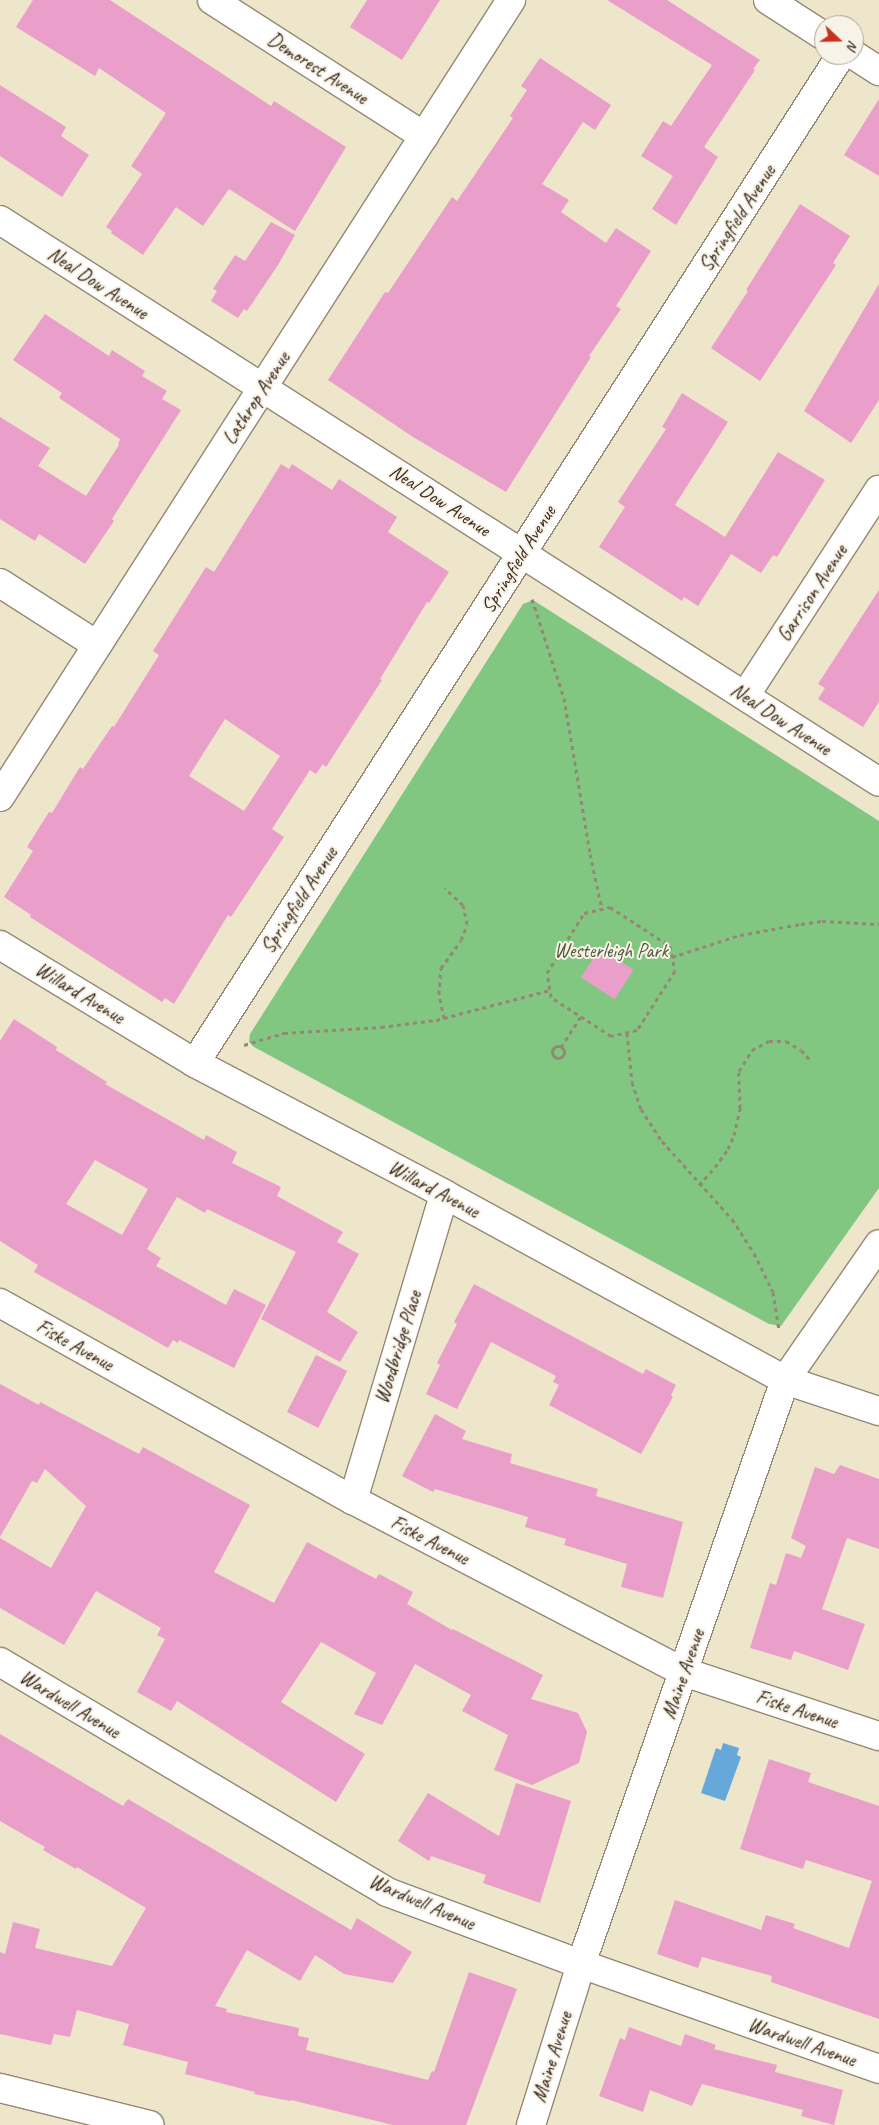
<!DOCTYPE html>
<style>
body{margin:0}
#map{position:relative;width:879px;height:2125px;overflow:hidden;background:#eee6cb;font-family:Caveat,sans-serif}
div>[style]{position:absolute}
.green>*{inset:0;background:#81c782}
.water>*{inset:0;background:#65a8d9}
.building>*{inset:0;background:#ea9eca;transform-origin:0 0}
.path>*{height:3px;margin-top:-1.5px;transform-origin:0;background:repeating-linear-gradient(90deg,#948874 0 4px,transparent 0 8px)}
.path>.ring{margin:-1.5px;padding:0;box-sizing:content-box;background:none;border:3px solid #948874;border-radius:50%}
.roads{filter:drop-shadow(1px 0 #948874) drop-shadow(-1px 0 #948874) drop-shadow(0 1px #948874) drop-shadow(0 -1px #948874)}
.minor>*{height:28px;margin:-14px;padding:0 14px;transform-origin:14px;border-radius:14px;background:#fff}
span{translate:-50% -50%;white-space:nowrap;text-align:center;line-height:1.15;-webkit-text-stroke:4px #f7f3e8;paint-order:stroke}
.street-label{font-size:20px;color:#3b2a1e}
.park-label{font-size:20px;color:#50593c}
.north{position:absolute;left:814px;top:15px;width:50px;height:50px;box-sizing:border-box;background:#f7f3e8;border:1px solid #aca397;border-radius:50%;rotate:111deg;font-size:14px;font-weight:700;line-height:20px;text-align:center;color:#3b2a1e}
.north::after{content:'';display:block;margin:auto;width:18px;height:22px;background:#c8321e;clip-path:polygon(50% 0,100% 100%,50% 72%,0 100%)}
</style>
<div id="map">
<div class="green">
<i style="clip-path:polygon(533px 600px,879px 821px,879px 1188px,781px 1326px,769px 1324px,254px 1047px,249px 1042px,250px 1034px,523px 604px)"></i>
</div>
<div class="water">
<i style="clip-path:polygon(723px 1743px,739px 1748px,737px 1755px,741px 1757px,725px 1801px,701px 1793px,716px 1748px,721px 1750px)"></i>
</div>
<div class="building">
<i style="clip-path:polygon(33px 0,110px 0,271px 106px,274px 101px,346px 147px,295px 231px,229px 189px,203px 226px,176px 207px,143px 255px,111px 233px,112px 231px,106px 227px,142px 174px,131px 166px,166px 113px,99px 68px,95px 76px,16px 27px)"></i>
<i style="clip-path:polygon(367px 0,440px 0,402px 60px,350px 27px)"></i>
<i style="clip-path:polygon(607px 0,667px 0,760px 60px,753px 69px,755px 70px,704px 147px,718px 157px,676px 225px,652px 209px,673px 176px,641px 156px,663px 121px,671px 126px,712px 65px)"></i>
<i style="clip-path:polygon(540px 58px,611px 105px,595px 130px,583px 122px,542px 184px,569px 200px,561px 212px,606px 243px,616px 228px,651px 251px,616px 306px,621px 309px,589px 356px,591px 357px,506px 492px,413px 437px,328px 380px,385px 292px,388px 293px,452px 197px,457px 201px,513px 118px,510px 116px,527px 90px,521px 86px)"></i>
<i style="clip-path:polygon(0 85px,66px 127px,61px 136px,89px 155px,62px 197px,0 156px)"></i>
<i style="clip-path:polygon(879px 99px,879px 176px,844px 155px)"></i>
<i style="clip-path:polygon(800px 204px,850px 236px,833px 263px,836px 265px,760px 381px,711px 348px,748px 291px,746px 290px)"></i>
<i style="clip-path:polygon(271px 222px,295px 235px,278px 265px,247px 311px,244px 309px,238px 318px,211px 301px,217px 291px,213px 289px,235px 255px,245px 261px)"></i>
<i style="clip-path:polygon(879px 284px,879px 400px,851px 443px,804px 411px)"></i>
<i style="clip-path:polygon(45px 314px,109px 356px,112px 350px,145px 371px,142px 376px,167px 391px,162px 399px,181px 410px,112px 519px,114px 521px,85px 564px,39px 534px,35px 541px,0 519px,0 417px,50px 448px,38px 466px,86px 496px,119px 445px,118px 444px,120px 439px,59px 398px,62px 393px,13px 360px)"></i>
<i style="clip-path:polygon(682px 393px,728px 422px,675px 505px,725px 537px,778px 452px,825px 480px,777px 557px,773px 555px,761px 573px,731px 554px,698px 606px,684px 597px,682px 601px,599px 547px,625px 507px,618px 502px,666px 429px,662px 427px)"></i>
<i style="clip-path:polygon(evenodd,281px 464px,289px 469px,292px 464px,332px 490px,339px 479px,397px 517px,388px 532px,449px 572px,429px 603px,427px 602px,380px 679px,382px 680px,326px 767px,323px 764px,316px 774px,310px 770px,272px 829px,284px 837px,231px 917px,228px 915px,174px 1004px,165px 998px,162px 1002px,30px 917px,31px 915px,4px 897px,33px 851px,27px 847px,49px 812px,52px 813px,80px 767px,83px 769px,112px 726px,114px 727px,159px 655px,153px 651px,206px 567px,214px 572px,281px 464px,225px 719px,280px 756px,244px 811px,189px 776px,225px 719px)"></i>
<i style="clip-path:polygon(879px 590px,879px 702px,863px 727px,818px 699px,825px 688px,818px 684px)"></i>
<i style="left:600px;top:948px;width:40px;height:35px;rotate:33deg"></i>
<i style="clip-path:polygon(evenodd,14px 1019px,57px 1047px,56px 1050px,107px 1082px,105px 1084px,204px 1140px,206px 1135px,237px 1152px,232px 1163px,281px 1187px,277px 1196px,343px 1232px,337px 1242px,359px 1254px,327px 1312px,358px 1332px,340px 1362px,261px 1319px,296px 1252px,207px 1209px,205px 1213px,177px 1197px,147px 1249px,161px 1258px,156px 1266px,226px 1305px,234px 1289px,266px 1305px,234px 1368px,179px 1340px,178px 1343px,173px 1340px,168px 1348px,34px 1272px,38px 1265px,0 1241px,0 1041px,14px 1019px,95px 1160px,148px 1189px,122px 1235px,66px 1204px,95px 1160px)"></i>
<i style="clip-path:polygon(474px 1284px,643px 1374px,646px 1369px,676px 1385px,671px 1395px,673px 1397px,641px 1454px,549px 1405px,559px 1385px,553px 1382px,556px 1376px,491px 1342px,457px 1409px,426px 1394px,440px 1365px,437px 1363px,457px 1324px,454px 1322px)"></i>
<i style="left:316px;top:1355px;width:35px;height:64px;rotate:27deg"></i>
<i style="clip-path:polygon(0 1384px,39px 1405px,40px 1402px,139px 1454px,143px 1447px,250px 1505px,214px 1572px,274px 1603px,307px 1542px,376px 1579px,379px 1574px,413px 1592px,407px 1604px,452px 1630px,453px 1629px,543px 1675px,531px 1699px,578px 1713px,587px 1732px,579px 1763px,532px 1785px,494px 1770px,508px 1735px,462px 1711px,471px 1695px,415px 1664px,382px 1725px,354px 1714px,376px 1673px,321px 1642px,281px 1702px,365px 1754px,336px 1802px,177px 1701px,171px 1711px,137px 1692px,165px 1639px,157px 1635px,161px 1628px,96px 1591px,64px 1645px,0 1608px,0 1538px,51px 1568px,86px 1506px,45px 1469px,37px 1483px,32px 1481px,0 1537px)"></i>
<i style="clip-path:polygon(435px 1414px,466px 1431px,462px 1439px,512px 1454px,510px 1463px,598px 1489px,596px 1496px,683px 1522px,663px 1598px,621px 1587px,627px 1564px,564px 1545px,566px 1539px,525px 1527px,528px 1517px,435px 1489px,433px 1492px,402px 1476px)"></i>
<i style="clip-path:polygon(840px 1465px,879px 1479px,879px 1549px,847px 1538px,822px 1609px,865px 1624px,848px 1670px,794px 1651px,791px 1660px,750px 1648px,770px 1583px,776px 1585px,786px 1553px,801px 1558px,806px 1546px,791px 1538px,815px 1467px,834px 1474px)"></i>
<i style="clip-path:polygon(0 1734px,123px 1806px,128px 1799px,351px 1930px,357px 1918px,412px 1952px,393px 1983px,344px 1974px,315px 1955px,300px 1981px,247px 1950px,215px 2006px,227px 2009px,226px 2012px,299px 2028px,298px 2036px,309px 2038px,306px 2050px,428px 2080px,432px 2071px,434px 2072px,469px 1972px,517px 1989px,466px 2125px,393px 2125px,291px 2100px,290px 2101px,254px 2094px,255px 2092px,185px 2074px,188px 2062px,123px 2045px,129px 2024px,77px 2010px,70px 2037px,54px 2034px,51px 2045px,0 2034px,0 1952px,5px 1954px,13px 1922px,40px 1929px,35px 1948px,112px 1966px,146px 1908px,77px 1867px,76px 1869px,43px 1850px,45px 1847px,0 1821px)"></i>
<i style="clip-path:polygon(769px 1759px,811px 1773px,808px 1782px,879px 1806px,879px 2019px,771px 1982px,772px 1976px,702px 1957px,698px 1968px,657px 1954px,675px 1900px,761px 1930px,766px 1915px,795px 1924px,793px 1928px,849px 1948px,872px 1881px,806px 1860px,803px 1869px,740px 1849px)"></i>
<i style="clip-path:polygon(516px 1783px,571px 1801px,540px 1903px,483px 1883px,486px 1875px,431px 1856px,429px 1861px,398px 1841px,428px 1793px,499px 1836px)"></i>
<i style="clip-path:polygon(629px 2027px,681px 2046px,685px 2034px,716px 2045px,714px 2049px,777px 2065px,775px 2072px,843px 2090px,834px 2125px,801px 2116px,803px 2110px,702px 2084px,692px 2106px,650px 2090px,643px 2112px,599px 2096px,620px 2038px,625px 2040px)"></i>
</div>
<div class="path">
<i style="left:532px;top:599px;width:104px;rotate:72.1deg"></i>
<i style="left:564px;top:698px;width:158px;rotate:80.5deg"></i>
<i style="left:590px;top:854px;width:56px;rotate:77.7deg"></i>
<i style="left:610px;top:907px;width:72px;rotate:33deg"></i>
<i style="left:670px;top:946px;width:25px;rotate:79deg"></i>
<i style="left:675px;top:971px;width:70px;rotate:122.8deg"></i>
<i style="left:637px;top:1030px;width:27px;rotate:167deg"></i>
<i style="left:611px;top:1036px;width:72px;rotate:-147deg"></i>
<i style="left:551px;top:997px;width:24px;rotate:-99deg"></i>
<i style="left:547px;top:973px;width:70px;rotate:-58.3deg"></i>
<i style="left:584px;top:913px;width:27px;rotate:-13deg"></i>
<i style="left:672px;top:957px;width:71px;rotate:-17.9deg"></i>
<i style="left:740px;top:935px;width:62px;rotate:-10.2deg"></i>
<i style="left:801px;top:924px;width:21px;rotate:-8deg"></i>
<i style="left:822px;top:921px;width:57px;rotate:3deg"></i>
<i style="left:444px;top:1018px;width:25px;rotate:-102deg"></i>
<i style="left:439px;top:994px;width:26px;rotate:-86deg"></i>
<i style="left:441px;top:968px;width:34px;rotate:-54deg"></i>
<i style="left:461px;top:940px;width:17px;rotate:-69deg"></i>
<i style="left:467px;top:924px;width:19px;rotate:-102deg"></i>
<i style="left:463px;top:905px;width:25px;rotate:-137deg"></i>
<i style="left:627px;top:1033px;width:49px;rotate:84.2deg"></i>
<i style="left:632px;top:1082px;width:28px;rotate:72deg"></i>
<i style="left:641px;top:1109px;width:38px;rotate:57deg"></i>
<i style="left:662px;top:1141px;width:105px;rotate:48.1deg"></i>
<i style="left:732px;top:1219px;width:40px;rotate:57.1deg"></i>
<i style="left:754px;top:1253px;width:43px;rotate:64deg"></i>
<i style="left:773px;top:1292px;width:39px;rotate:81deg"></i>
<i style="left:244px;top:1045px;width:42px;rotate:-16.7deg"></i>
<i style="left:284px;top:1033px;width:97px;rotate:-3.5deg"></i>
<i style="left:381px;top:1027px;width:55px;rotate:-7.3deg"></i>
<i style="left:436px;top:1020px;width:118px;rotate:-14.7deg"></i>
<i class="ring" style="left:552px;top:1046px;width:9px;height:9px"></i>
<i style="left:561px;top:1047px;width:37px;rotate:-57deg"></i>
<i style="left:699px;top:1185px;width:24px;rotate:-48deg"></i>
<i style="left:715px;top:1167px;width:22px;rotate:-54deg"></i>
<i style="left:728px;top:1149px;width:15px;rotate:-67deg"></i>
<i style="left:734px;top:1135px;width:28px;rotate:-77deg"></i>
<i style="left:740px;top:1108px;width:37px;rotate:-92deg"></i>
<i style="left:739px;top:1071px;width:25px;rotate:-58deg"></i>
<i style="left:752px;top:1050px;width:19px;rotate:-28deg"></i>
<i style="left:769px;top:1041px;width:17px"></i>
<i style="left:786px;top:1041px;width:17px;rotate:31deg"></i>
<i style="left:801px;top:1050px;width:13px;rotate:48deg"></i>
</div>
<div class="roads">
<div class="minor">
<i style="left:212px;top:0;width:252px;rotate:32.7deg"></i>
<i style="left:768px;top:0;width:67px;rotate:32.7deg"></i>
<i style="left:854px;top:55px;width:30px;rotate:33deg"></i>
<i style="left:0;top:220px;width:1043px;rotate:32.59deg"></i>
<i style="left:0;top:583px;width:115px;rotate:32.6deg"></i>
<i style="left:745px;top:696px;width:246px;rotate:-57deg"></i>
<i style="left:0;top:797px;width:947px;rotate:-57.33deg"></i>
<i style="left:0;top:945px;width:228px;rotate:31.2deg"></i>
<i style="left:195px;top:1063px;width:281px;rotate:27.7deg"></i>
<i style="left:444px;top:1194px;width:388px;rotate:28.6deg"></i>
<i style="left:785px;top:1380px;width:99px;rotate:18.3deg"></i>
<i style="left:195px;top:1063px;width:1197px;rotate:-57.35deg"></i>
<i style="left:0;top:1303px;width:404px;rotate:29.2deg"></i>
<i style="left:353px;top:1500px;width:373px;rotate:27.5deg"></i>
<i style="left:684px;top:1672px;width:205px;rotate:18.2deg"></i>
<i style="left:353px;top:1500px;width:319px;rotate:-73.4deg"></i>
<i style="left:0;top:1662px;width:450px;rotate:30.7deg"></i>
<i style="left:387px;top:1892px;width:207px;rotate:20.4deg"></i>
<i style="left:581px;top:1964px;width:316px;rotate:19.4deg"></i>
<i style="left:0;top:2088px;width:154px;rotate:13.9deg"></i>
<i style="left:531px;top:2125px;width:169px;rotate:-72.7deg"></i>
<i style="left:581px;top:1964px;width:619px;rotate:-70.74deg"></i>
<i style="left:785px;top:1380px;width:165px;rotate:-55.3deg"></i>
</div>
</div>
<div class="street-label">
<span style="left:318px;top:68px;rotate:33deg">Demorest Avenue</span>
<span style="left:737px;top:218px;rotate:-57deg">Springfield Avenue</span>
<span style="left:98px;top:283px;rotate:33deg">Neal Dow Avenue</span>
<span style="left:256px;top:398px;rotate:-57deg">Lathrop Avenue</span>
<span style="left:440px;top:500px;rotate:33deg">Neal Dow Avenue</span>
<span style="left:518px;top:559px;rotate:-58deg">Springfield Avenue</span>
<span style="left:812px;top:593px;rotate:-57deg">Garrison Avenue</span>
<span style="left:781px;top:719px;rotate:33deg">Neal Dow Avenue</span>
<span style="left:299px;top:900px;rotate:-57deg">Springfield Avenue</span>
<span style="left:80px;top:993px;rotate:31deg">Willard Avenue</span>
<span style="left:434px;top:1189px;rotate:28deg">Willard Avenue</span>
<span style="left:75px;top:1345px;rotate:29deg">Fiske Avenue</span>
<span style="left:398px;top:1347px;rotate:-73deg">Woodbridge Place</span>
<span style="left:430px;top:1540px;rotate:27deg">Fiske Avenue</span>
<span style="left:683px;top:1674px;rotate:-71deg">Maine Avenue</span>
<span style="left:70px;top:1704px;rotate:31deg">Wardwell Avenue</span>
<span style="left:797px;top:1709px;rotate:18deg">Fiske Avenue</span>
<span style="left:422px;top:1902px;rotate:23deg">Wardwell Avenue</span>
<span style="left:802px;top:2042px;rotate:19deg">Wardwell Avenue</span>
<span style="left:552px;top:2057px;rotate:-73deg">Maine Avenue</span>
</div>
<div class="park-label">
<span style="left:611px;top:950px">Westerleigh Park</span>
</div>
<div class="north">N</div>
</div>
